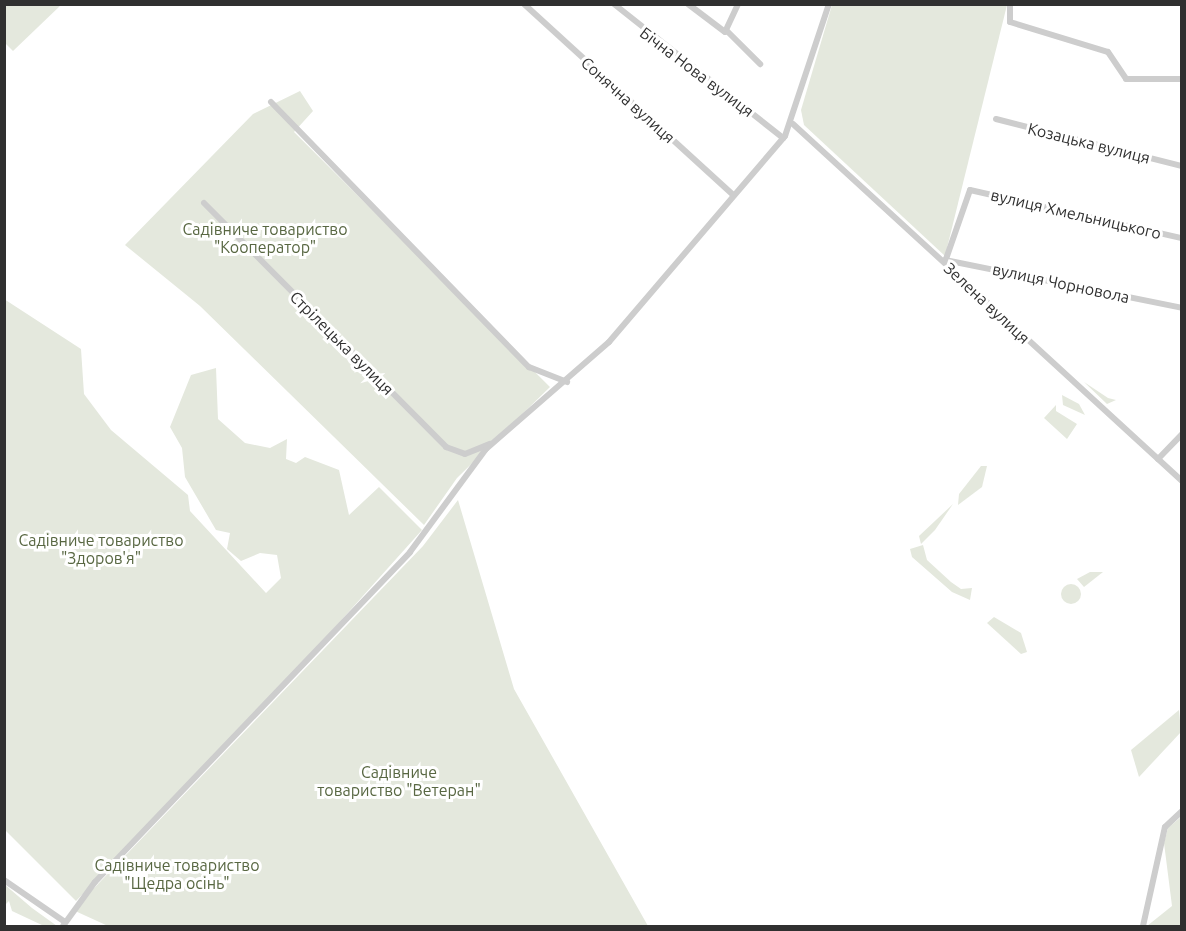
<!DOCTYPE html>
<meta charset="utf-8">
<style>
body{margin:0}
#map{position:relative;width:1186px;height:931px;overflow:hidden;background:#fff;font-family:Ubuntu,sans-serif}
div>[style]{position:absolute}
.green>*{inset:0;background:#e4e8dd}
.round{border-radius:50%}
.minor>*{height:6px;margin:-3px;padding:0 3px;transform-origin:3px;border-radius:3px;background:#cdcdcd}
span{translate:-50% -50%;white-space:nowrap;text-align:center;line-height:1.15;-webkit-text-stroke:6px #fff;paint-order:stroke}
.street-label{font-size:16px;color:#303030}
.park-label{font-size:16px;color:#586742}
.frame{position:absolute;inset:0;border:6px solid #303030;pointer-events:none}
</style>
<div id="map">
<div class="green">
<i style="clip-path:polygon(4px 5px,5px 4px,61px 5px,13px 51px,5px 43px)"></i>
<i style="clip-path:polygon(832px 5px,1007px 5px,945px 256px,804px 125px,801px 110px)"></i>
<i style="clip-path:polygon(300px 91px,313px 111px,294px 132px,550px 387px,457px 478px,424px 525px,200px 306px,125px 245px,253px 114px)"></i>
<i style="clip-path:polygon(4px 299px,81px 349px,84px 394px,111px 430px,188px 495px,190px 511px,266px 593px,281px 578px,277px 555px,260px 553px,241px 561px,227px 549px,230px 533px,216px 530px,185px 477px,182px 448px,170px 427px,191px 375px,216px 368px,218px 419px,245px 443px,270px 448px,287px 439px,286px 459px,296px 463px,305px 457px,339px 470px,349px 515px,379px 487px,422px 530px,277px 692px,76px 901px,5px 830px)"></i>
<i style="clip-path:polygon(1084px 382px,1108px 398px,1116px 400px,1107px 404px)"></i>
<i style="clip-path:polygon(1062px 395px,1079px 404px,1085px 415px,1063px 405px)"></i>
<i style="clip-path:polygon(1056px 405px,1056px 411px,1077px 424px,1067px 439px,1044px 418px)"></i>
<i style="clip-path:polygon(981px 466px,987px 466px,982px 487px,958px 505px,959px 494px)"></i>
<i style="clip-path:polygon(458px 500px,514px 689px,648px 926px,108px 926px,73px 910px,423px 546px)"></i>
<i style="clip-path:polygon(953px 504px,935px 530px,921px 544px,919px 536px)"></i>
<i style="clip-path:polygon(923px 545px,927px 560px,951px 582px,961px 589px,972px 588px,970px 600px,952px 592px,912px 557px,910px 549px)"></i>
<i style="clip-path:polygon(1090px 572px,1103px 572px,1084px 587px,1077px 579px)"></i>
<i class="round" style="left:1061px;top:584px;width:20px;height:20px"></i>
<i style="clip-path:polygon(994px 617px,1021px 633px,1027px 652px,1021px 654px,987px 623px)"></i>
<i style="clip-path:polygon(1179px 710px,1181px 732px,1139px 777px,1131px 750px)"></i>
<i style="clip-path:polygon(1181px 817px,1181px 926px,1147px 926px,1172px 906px,1164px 843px,1168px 828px)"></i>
<i style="clip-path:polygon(4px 884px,32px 908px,57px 926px,44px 926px,12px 911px,9px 901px,5px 905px)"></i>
</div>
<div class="minor">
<i style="left:524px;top:4px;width:283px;rotate:42.4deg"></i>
<i style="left:614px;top:4px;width:216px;rotate:38.4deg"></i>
<i style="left:688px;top:4px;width:46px;rotate:37.1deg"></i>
<i style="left:725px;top:32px;width:31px;rotate:-65deg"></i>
<i style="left:1010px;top:4px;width:18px;rotate:90deg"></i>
<i style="left:1010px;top:22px;width:102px;rotate:17deg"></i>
<i style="left:1108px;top:52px;width:32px;rotate:56deg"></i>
<i style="left:1126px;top:79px;width:56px"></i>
<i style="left:727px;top:31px;width:47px;rotate:45deg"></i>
<i style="left:271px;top:102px;width:370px;rotate:45.8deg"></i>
<i style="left:529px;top:367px;width:41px;rotate:21.5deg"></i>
<i style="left:996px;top:119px;width:192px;rotate:14.2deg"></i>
<i style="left:793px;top:124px;width:528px;rotate:42.54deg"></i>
<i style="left:204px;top:203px;width:344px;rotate:45.2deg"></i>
<i style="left:446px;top:447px;width:20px;rotate:20deg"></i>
<i style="left:465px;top:454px;width:27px;rotate:-22deg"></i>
<i style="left:946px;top:259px;width:73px;rotate:-70.8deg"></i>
<i style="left:970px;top:190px;width:217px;rotate:12.8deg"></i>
<i style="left:945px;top:260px;width:242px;rotate:11.4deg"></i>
<i style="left:1158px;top:459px;width:35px;rotate:-46deg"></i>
<i style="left:4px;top:880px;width:74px;rotate:34.5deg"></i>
<i style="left:63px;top:926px;width:54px;rotate:-54deg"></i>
<i style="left:95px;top:882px;width:456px;rotate:-46.3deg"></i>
<i style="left:410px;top:552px;width:128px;rotate:-53.6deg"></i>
<i style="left:486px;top:449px;width:163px;rotate:-41deg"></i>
<i style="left:609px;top:342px;width:271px;rotate:-49.5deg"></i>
<i style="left:785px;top:136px;width:139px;rotate:-71.6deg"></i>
<i style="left:1143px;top:926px;width:101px;rotate:-77.5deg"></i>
<i style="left:1165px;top:827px;width:23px;rotate:-43deg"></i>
</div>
<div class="street-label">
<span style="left:697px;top:72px;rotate:37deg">Бічна Нова вулиця</span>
<span style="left:628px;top:100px;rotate:42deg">Сонячна вулиця</span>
<span style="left:1089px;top:143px;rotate:14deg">Козацька вулиця</span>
<span style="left:1076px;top:214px;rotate:13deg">вулиця Хмельницького</span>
<span style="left:1061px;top:283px;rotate:12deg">вулиця Чорновола</span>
<span style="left:987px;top:303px;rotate:43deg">Зелена вулиця</span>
<span style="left:342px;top:343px;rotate:45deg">Стрілецька вулиця</span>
</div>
<div class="park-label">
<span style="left:265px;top:238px">Садівниче товариство<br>"Кооператор"</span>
<span style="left:101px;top:549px">Садівниче товариство<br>"Здоров'я"</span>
<span style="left:399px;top:781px">Садівниче<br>товариство "Ветеран"</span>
<span style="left:177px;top:874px">Садівниче товариство<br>"Щедра осінь"</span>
</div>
<div class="frame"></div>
</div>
